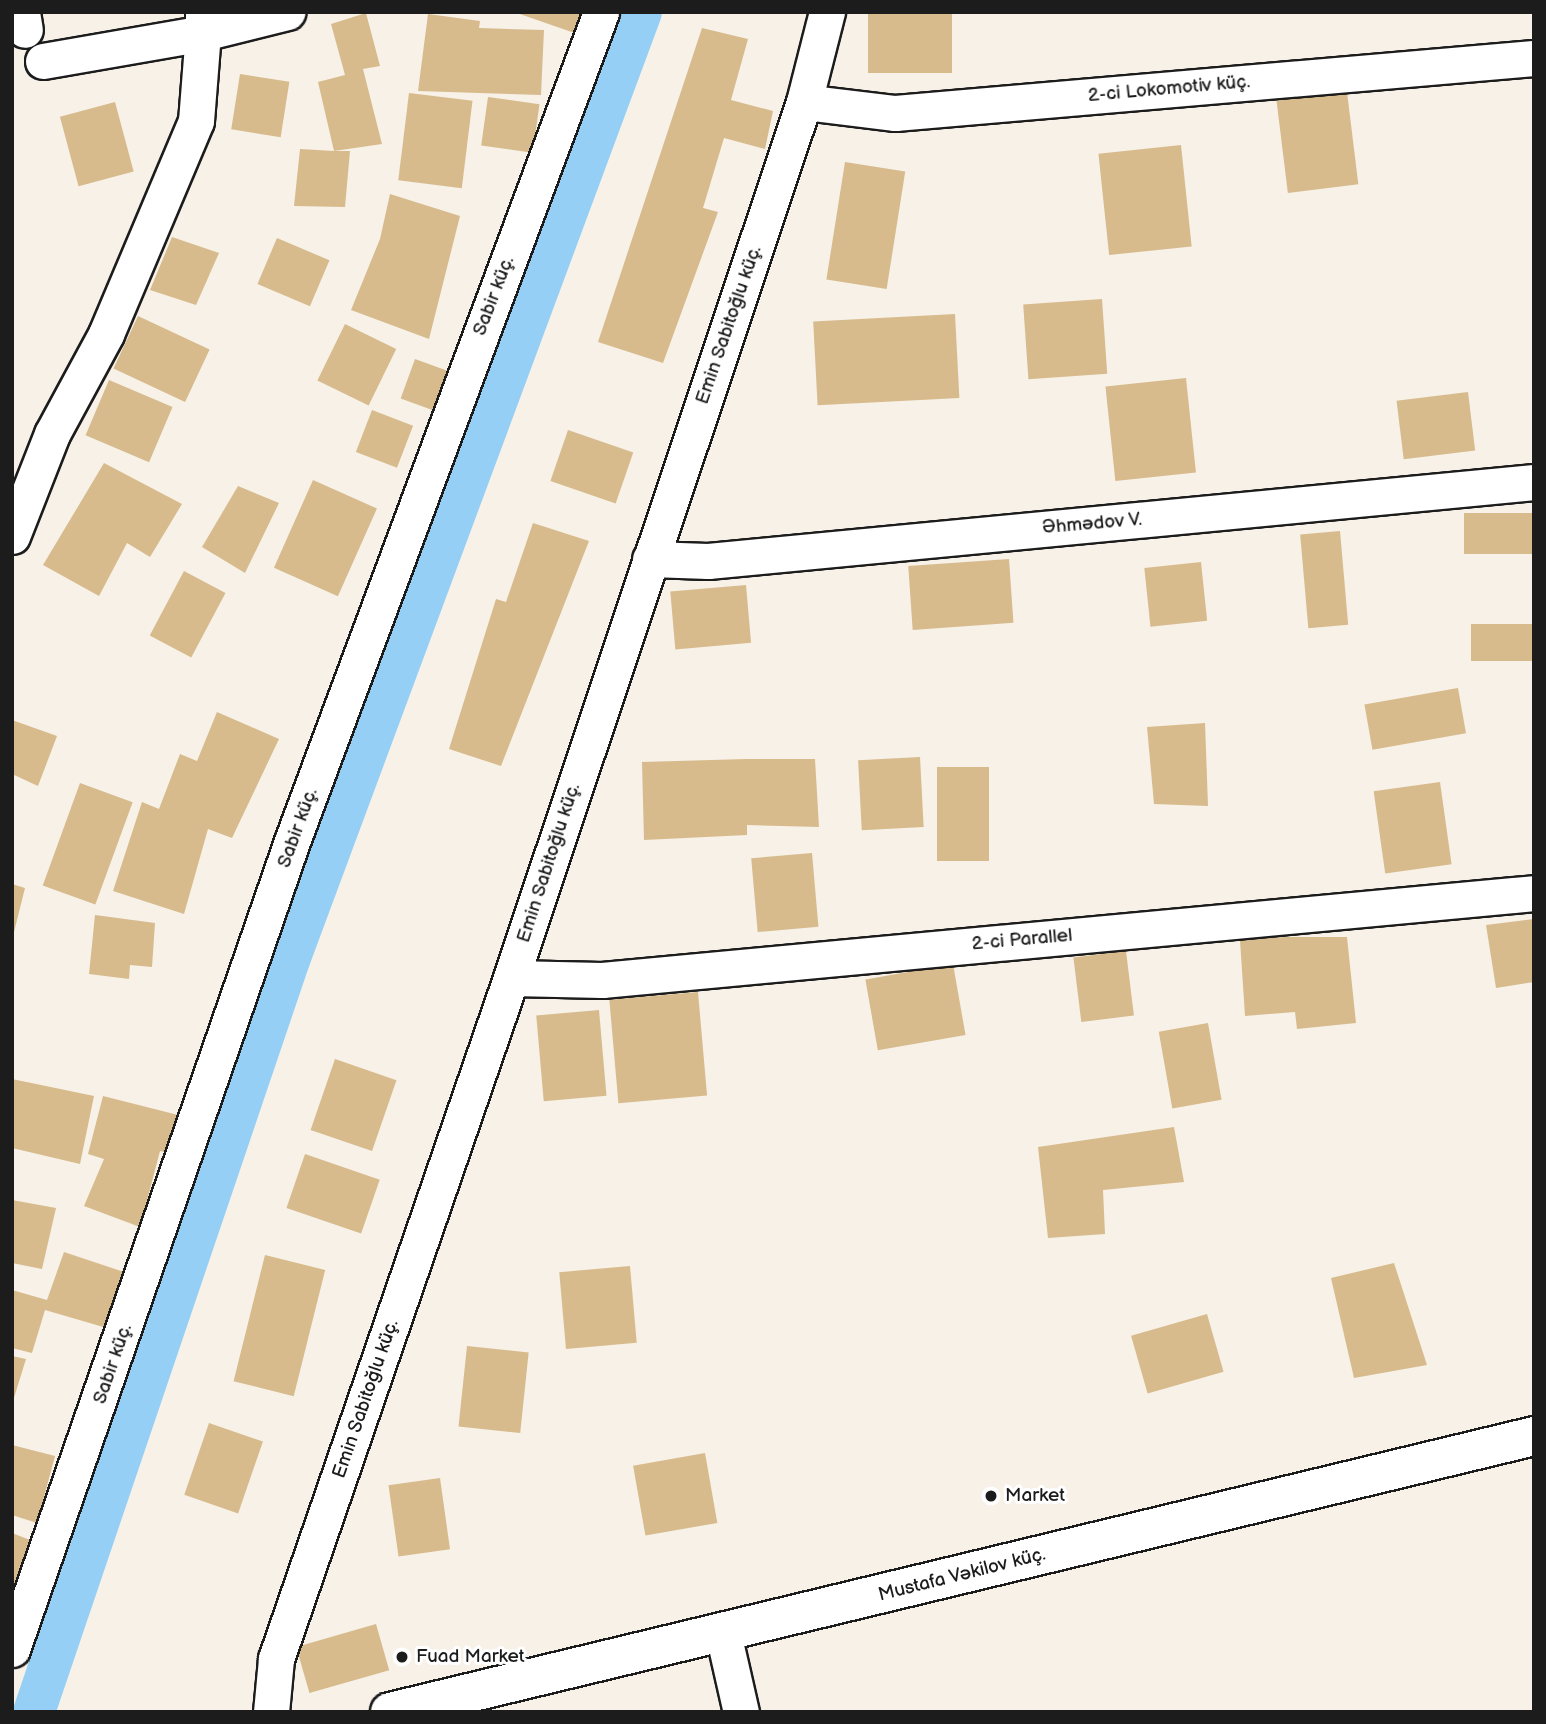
<!DOCTYPE html>
<meta charset="utf-8">
<style>
body{margin:0}
#map{position:relative;width:1546px;height:1724px;overflow:hidden;background:#f7f1e8;font-family:"Balsamiq Sans",sans-serif}
div>[style]{position:absolute}
.canal>*{height:42px;margin:-21px;padding:0 21px;transform-origin:21px;border-radius:21px;background:#96cff5}
.building>*{inset:0;background:#d7bb8c;transform-origin:0 0}
.roads{filter:drop-shadow(2px 0 #1c1c1c) drop-shadow(-2px 0 #1c1c1c) drop-shadow(0 2px #1c1c1c) drop-shadow(0 -2px #1c1c1c)}
.minor>*{height:35px;margin:-17.5px;padding:0 17.5px;transform-origin:17.5px;border-radius:17.5px;background:#fff}
.tertiary>*{height:38px;margin:-19px;padding:0 19px;transform-origin:19px;border-radius:19px;background:#fff}
.dots>*{width:19px;height:19px;translate:-50% -50%;box-sizing:border-box;border:4px solid #fff;border-radius:50%}
span{translate:-50% -50%;white-space:nowrap;text-align:center;line-height:1.15;-webkit-text-stroke:6px #fff;paint-order:stroke}
.street-label{font-size:19px;color:#1c1c1c}
.poi-label{font-size:19px;color:#1c1c1c}
.left{translate:0 -50%;text-align:left}
.frame{position:absolute;inset:0;border:14px solid #1c1c1c;pointer-events:none}
</style>
<div id="map">
<div class="canal">
<i style="left:34px;top:1712px;width:794px;rotate:-71.27deg"></i>
<i style="left:289px;top:960px;width:1011px;rotate:-69.63deg"></i>
</div>
<div class="building">
<i style="clip-path:polygon(514px 12px,594px 12px,586px 37px)"></i>
<i style="left:868px;top:12px;width:84px;height:61px"></i>
<i style="clip-path:polygon(366px 13px,380px 66px,363px 69px,382px 144px,334px 151px,350px 151px,345px 207px,294px 206px,300px 149px,334px 151px,318px 82px,345px 75px,331px 24px)"></i>
<i style="clip-path:polygon(428px 14px,480px 21px,479px 28px,544px 30px,541px 95px,418px 91px)"></i>
<i style="clip-path:polygon(702px 28px,748px 39px,731px 100px,773px 111px,765px 149px,724px 138px,703px 208px,718px 212px,663px 363px,598px 342px)"></i>
<i style="left:240px;top:74px;width:50px;height:56px;rotate:9deg"></i>
<i style="left:1347px;top:92px;width:93px;height:71px;rotate:83deg"></i>
<i style="left:409px;top:93px;width:64px;height:88px;rotate:7deg"></i>
<i style="left:488px;top:97px;width:52px;height:49px;rotate:8deg"></i>
<i style="left:115px;top:102px;width:72px;height:57px;rotate:75deg"></i>
<i style="left:1181px;top:145px;width:102px;height:83px;rotate:84deg"></i>
<i style="left:845px;top:162px;width:61px;height:119px;rotate:9deg"></i>
<i style="clip-path:polygon(390px 194px,460px 216px,429px 339px,351px 310px,380px 239px)"></i>
<i style="clip-path:polygon(172px 237px,219px 253px,196px 305px,150px 290px)"></i>
<i style="left:277px;top:238px;width:57px;height:50px;rotate:23deg"></i>
<i style="left:1102px;top:299px;width:75px;height:79px;rotate:86deg"></i>
<i style="left:955px;top:314px;width:84px;height:142px;rotate:87deg"></i>
<i style="left:138px;top:316px;width:79px;height:58px;rotate:25deg"></i>
<i style="left:345px;top:324px;width:57px;height:63px;rotate:26deg"></i>
<i style="left:415px;top:359px;width:41px;height:42px;rotate:20deg"></i>
<i style="left:1186px;top:378px;width:95px;height:81px;rotate:84deg"></i>
<i style="left:109px;top:380px;width:69px;height:60px;rotate:23deg"></i>
<i style="left:1468px;top:392px;width:59px;height:72px;rotate:83deg"></i>
<i style="left:372px;top:410px;width:44px;height:45px;rotate:21deg"></i>
<i style="left:568px;top:430px;width:69px;height:54px;rotate:19deg"></i>
<i style="clip-path:polygon(104px 463px,182px 504px,150px 557px,127px 543px,99px 596px,43px 565px)"></i>
<i style="left:313px;top:480px;width:70px;height:96px;rotate:24deg"></i>
<i style="clip-path:polygon(238px 486px,279px 503px,245px 573px,202px 547px)"></i>
<i style="left:1534px;top:513px;width:41px;height:70px;rotate:90deg"></i>
<i style="clip-path:polygon(533px 523px,589px 541px,501px 766px,449px 749px,496px 599px,506px 602px)"></i>
<i style="left:1340px;top:531px;width:94px;height:40px;rotate:85deg"></i>
<i style="left:1009px;top:559px;width:64px;height:101px;rotate:86deg"></i>
<i style="left:1201px;top:562px;width:59px;height:57px;rotate:84deg"></i>
<i style="left:184px;top:571px;width:47px;height:73px;rotate:28deg"></i>
<i style="left:746px;top:585px;width:58px;height:76px;rotate:85deg"></i>
<i style="left:1534px;top:624px;width:37px;height:63px;rotate:90deg"></i>
<i style="left:1458px;top:688px;width:46px;height:95px;rotate:80deg"></i>
<i style="clip-path:polygon(217px 712px,279px 739px,232px 838px,208px 829px,184px 914px,113px 891px,142px 802px,159px 809px,180px 754px,197px 761px)"></i>
<i style="clip-path:polygon(12px 720px,57px 736px,38px 786px,12px 774px)"></i>
<i style="clip-path:polygon(1205px 723px,1208px 806px,1154px 804px,1147px 727px)"></i>
<i style="left:920px;top:757px;width:70px;height:62px;rotate:87deg"></i>
<i style="clip-path:polygon(746px 759px,815px 759px,819px 827px,747px 825px,747px 835px,644px 840px,642px 762px)"></i>
<i style="left:937px;top:767px;width:52px;height:94px"></i>
<i style="left:1440px;top:782px;width:83px;height:67px;rotate:82deg"></i>
<i style="left:80px;top:783px;width:56px;height:109px;rotate:20deg"></i>
<i style="left:812px;top:853px;width:74px;height:61px;rotate:85deg"></i>
<i style="clip-path:polygon(12px 884px,25px 888px,13px 936px,12px 936px)"></i>
<i style="clip-path:polygon(95px 915px,155px 923px,152px 967px,130px 965px,129px 979px,89px 974px)"></i>
<i style="clip-path:polygon(1534px 919px,1534px 982px,1496px 988px,1486px 925px)"></i>
<i style="clip-path:polygon(1285px 937px,1347px 937px,1356px 1023px,1297px 1029px,1295px 1012px,1245px 1016px,1240px 940px)"></i>
<i style="left:1126px;top:951px;width:65px;height:53px;rotate:83deg"></i>
<i style="left:953px;top:964px;width:72px;height:89px;rotate:80deg"></i>
<i style="left:698px;top:992px;width:104px;height:89px;rotate:85deg"></i>
<i style="left:599px;top:1010px;width:86px;height:63px;rotate:85deg"></i>
<i style="left:1208px;top:1023px;width:78px;height:50px;rotate:80deg"></i>
<i style="left:335px;top:1059px;width:65px;height:75px;rotate:19deg"></i>
<i style="clip-path:polygon(12px 1079px,94px 1096px,80px 1164px,12px 1148px)"></i>
<i style="clip-path:polygon(103px 1096px,182px 1116px,173px 1154px,160px 1151px,140px 1227px,84px 1206px,104px 1159px,88px 1154px)"></i>
<i style="clip-path:polygon(1174px 1127px,1184px 1182px,1103px 1190px,1105px 1234px,1048px 1238px,1038px 1147px)"></i>
<i style="left:305px;top:1154px;width:79px;height:57px;rotate:19deg"></i>
<i style="clip-path:polygon(12px 1200px,56px 1208px,42px 1269px,12px 1263px)"></i>
<i style="clip-path:polygon(64px 1252px,136px 1276px,117px 1331px,45px 1310px,32px 1353px,12px 1348px,12px 1290px,47px 1300px)"></i>
<i style="left:265px;top:1255px;width:62px;height:130px;rotate:14deg"></i>
<i style="clip-path:polygon(1394px 1263px,1427px 1365px,1354px 1378px,1331px 1278px)"></i>
<i style="left:630px;top:1266px;width:77px;height:71px;rotate:85deg"></i>
<i style="left:1207px;top:1314px;width:60px;height:79px;rotate:74deg"></i>
<i style="left:467px;top:1346px;width:62px;height:81px;rotate:6deg"></i>
<i style="clip-path:polygon(12px 1356px,26px 1359px,13px 1401px,12px 1401px)"></i>
<i style="left:209px;top:1423px;width:57px;height:76px;rotate:19deg"></i>
<i style="clip-path:polygon(12px 1445px,55px 1456px,37px 1523px,12px 1515px)"></i>
<i style="left:705px;top:1453px;width:71px;height:73px;rotate:80deg"></i>
<i style="left:440px;top:1478px;width:72px;height:52px;rotate:82deg"></i>
<i style="clip-path:polygon(12px 1533px,43px 1545px,24px 1593px,12px 1588px)"></i>
<i style="left:376px;top:1624px;width:48px;height:83px;rotate:74deg"></i>
</div>
<div class="roads">
<div class="minor">
<i style="left:22px;top:12px;width:18px;rotate:81deg"></i>
<i style="left:43px;top:61px;width:162px;rotate:-9.9deg"></i>
<i style="left:203px;top:33px;width:21px;rotate:-90deg"></i>
<i style="left:804px;top:102px;width:92px;rotate:6.9deg"></i>
<i style="left:895px;top:113px;width:641px;rotate:-4.92deg"></i>
<i style="left:12px;top:536px;width:110px;rotate:-68.6deg"></i>
<i style="left:52px;top:434px;width:114px;rotate:-61.6deg"></i>
<i style="left:106px;top:334px;width:231px;rotate:-67.1deg"></i>
<i style="left:196px;top:121px;width:88px;rotate:-85.5deg"></i>
<i style="left:203px;top:33px;width:87px;rotate:-14deg"></i>
<i style="left:650px;top:559px;width:58px;rotate:2deg"></i>
<i style="left:708px;top:561px;width:830px;rotate:-5.46deg"></i>
<i style="left:511px;top:978px;width:91px;rotate:1.3deg"></i>
<i style="left:602px;top:980px;width:936px;rotate:-5.33deg"></i>
<i style="left:723px;top:1633px;width:81px;rotate:77.2deg"></i>
<i style="left:12px;top:1649px;width:852px;rotate:-70.88deg"></i>
<i style="left:291px;top:844px;width:888px;rotate:-69.56deg"></i>
<i style="left:271px;top:1712px;width:53px;rotate:-84.6deg"></i>
<i style="left:276px;top:1659px;width:720px;rotate:-70.96deg"></i>
<i style="left:511px;top:978px;width:924px;rotate:-71.51deg"></i>
<i style="left:804px;top:102px;width:93px;rotate:-75.7deg"></i>
</div>
<div class="tertiary">
<i style="left:390px;top:1712px;width:1177px;rotate:-13.56deg"></i>
</div>
</div>
<div class="dots">
<i style="left:991px;top:1496px;background:#1c1c1c"></i>
<i style="left:402px;top:1657px;background:#1c1c1c"></i>
</div>
<div class="street-label">
<span style="left:1169px;top:89px;rotate:-5deg">2-ci Lokomotiv küç.</span>
<span style="left:494px;top:296px;rotate:-69deg">Sabir küç.</span>
<span style="left:729px;top:325px;rotate:-71deg">Emin Sabitoğlu küç.</span>
<span style="left:1092px;top:524px;rotate:-5deg">Əhmədov V.</span>
<span style="left:298px;top:828px;rotate:-70deg">Sabir küç.</span>
<span style="left:549px;top:863px;rotate:-72deg">Emin Sabitoğlu küç.</span>
<span style="left:1022px;top:940px;rotate:-5deg">2-ci Parallel</span>
<span style="left:113px;top:1364px;rotate:-71deg">Sabir küç.</span>
<span style="left:366px;top:1399px;rotate:-71deg">Emin Sabitoğlu küç.</span>
<span style="left:962px;top:1575px;rotate:-14deg">Mustafa Vəkilov küç.</span>
</div>
<div class="poi-label">
<span class="left" style="left:1005px;top:1496px">Market</span>
<span class="left" style="left:416px;top:1657px">Fuad Market</span>
</div>
<div class="frame"></div>
</div>
